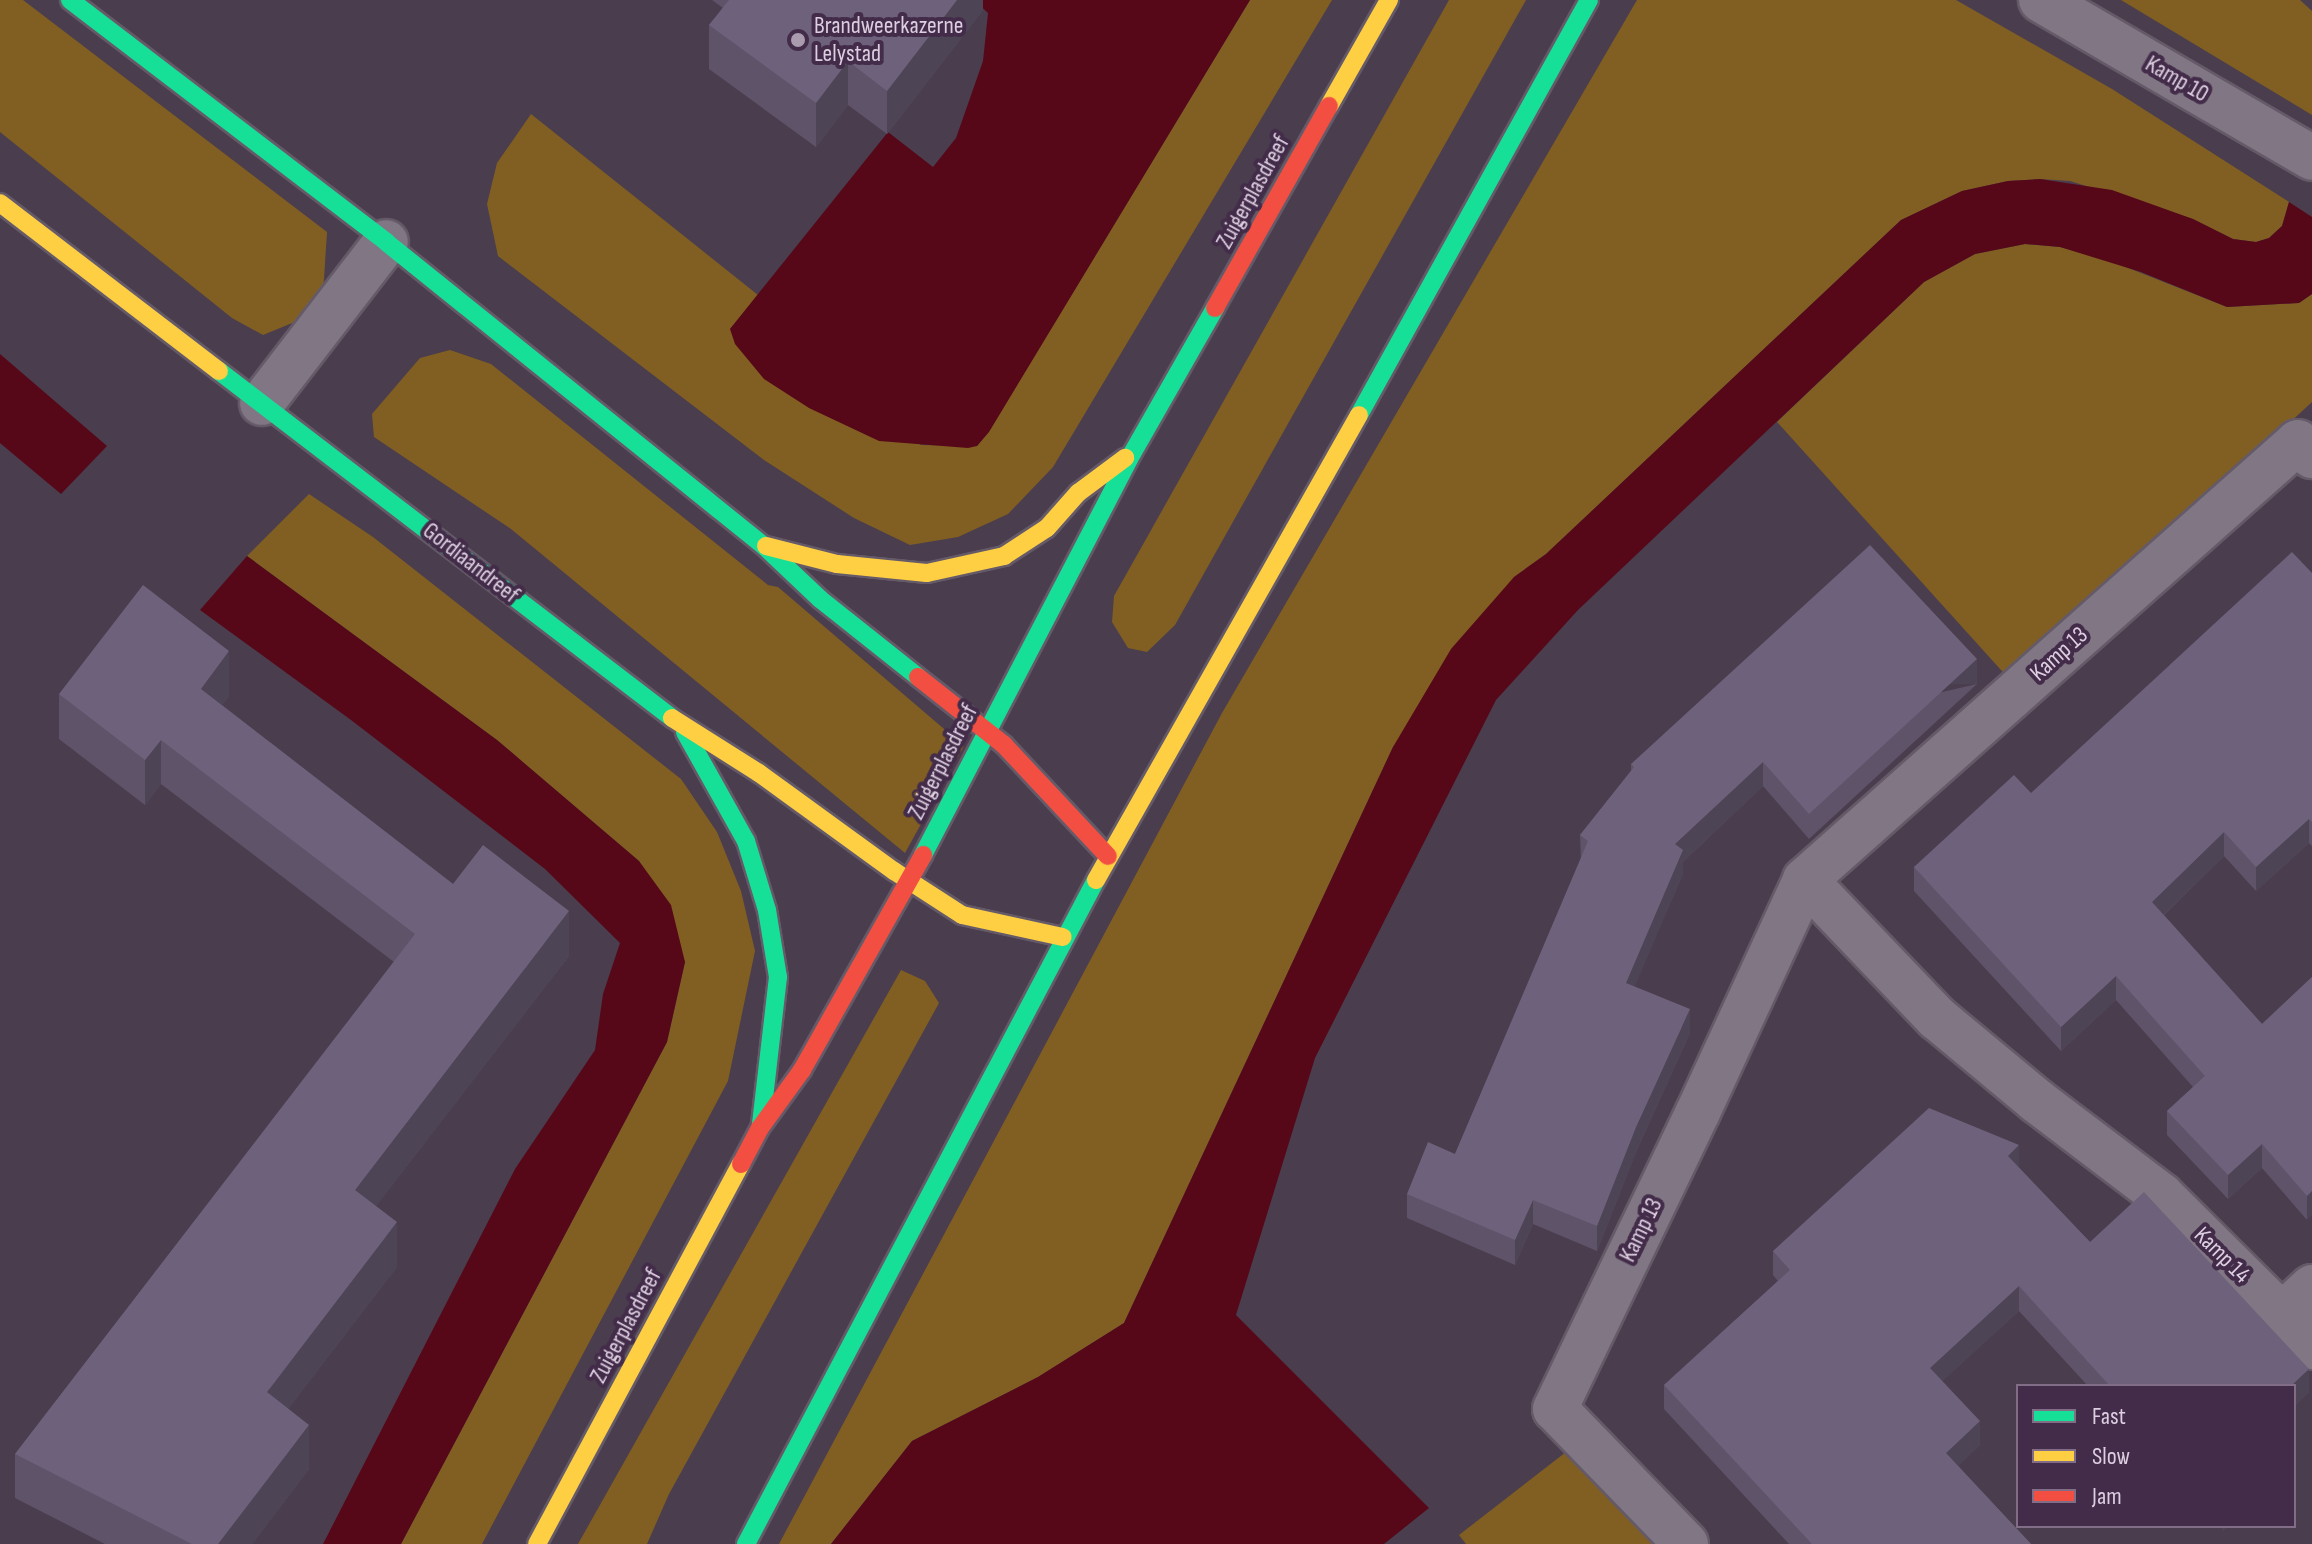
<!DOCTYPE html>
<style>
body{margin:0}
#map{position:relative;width:2312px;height:1544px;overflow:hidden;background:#4a3d4e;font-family:"Sofia Sans Condensed",sans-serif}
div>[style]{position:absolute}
.green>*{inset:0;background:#815f22}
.water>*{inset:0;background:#570818}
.roads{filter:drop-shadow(2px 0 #655a68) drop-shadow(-2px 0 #655a68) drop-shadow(0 2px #655a68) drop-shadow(0 -2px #655a68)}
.street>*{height:44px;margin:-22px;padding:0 22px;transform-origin:22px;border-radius:22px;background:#817784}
.fast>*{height:18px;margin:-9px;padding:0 9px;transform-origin:9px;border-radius:9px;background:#16e098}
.slow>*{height:18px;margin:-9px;padding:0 9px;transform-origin:9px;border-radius:9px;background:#ffcf43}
.jam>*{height:18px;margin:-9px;padding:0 9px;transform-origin:9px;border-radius:9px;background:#f24e42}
.wall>*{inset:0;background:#5f536a}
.shaded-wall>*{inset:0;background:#4d4456;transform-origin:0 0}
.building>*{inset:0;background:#6e617b}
.dots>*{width:22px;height:22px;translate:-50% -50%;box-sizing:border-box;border:4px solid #432c49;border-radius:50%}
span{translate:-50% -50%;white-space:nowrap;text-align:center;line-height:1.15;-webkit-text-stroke:8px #432c49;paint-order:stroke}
.poi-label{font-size:24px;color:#ddcfe1}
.left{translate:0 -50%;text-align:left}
.street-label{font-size:24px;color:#ddcfe1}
.legend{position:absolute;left:2016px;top:1384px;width:280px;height:144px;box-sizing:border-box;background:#432c49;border:2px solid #816d86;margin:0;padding:10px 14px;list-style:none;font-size:24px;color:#ddcfe1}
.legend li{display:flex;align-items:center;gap:16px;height:40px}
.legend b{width:40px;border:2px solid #816d86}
</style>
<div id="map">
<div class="green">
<i style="clip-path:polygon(0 0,23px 0,327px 232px,323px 294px,302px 319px,263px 335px,232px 318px,0 132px)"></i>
<i style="clip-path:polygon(1250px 0,1332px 0,1053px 467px,1008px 514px,958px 537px,910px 545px,854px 518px,764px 460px,498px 256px,487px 204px,497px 163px,531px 114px,758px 295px,730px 329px,921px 445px,977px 446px,989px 431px)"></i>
<i style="clip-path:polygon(1449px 0,1526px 0,1175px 625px,1147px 652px,1128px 648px,1112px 622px,1114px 596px)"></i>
<i style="clip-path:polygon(1637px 0,1956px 0,2112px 89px,2289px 202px,2282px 226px,2269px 238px,2256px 242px,2233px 239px,2193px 219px,2070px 181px,2040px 179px,2008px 181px,1962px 191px,1901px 220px,1546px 554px,1514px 577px,1393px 747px,1124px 1323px,1038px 1377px,912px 1441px,831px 1544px,779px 1544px,1222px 713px)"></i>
<i style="clip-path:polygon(2121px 0,2300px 0,2312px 11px,2312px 115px)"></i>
<i style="clip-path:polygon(2025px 244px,2060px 247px,2103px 258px,2227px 307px,2299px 303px,2312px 294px,2312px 402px,2010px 680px,1777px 422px,1924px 282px,1975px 254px)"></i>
<i style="clip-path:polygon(450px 350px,491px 364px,768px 585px,778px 587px,964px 746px,905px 853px,511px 529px,374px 437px,372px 414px,420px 358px)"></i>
<i style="clip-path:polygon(309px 494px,373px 537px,681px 779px,717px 832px,741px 891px,755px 951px,728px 1081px,482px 1544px,401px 1544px,667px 1042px,685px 962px,639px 861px,497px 740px,247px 556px)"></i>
<i style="clip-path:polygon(901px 970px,925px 981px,939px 1003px,669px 1494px,647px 1544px,578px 1544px)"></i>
<i style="clip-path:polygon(1566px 1452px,1653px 1544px,1466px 1544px,1459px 1535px)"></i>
</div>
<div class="water">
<i style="clip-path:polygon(974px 0,1250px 0,989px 432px,977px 446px,968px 448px,879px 441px,809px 408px,764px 379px,735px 344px,730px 329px,888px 132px,933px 167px,956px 138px,983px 61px,988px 13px)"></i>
<i style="clip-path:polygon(2040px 179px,2112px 190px,2193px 219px,2233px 239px,2256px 242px,2269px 238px,2282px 226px,2289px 202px,2312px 217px,2312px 294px,2299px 303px,2227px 307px,2141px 272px,2060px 247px,2025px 244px,1975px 254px,1924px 282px,1578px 610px,1496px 700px,1315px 1058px,1236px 1315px,1429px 1508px,1384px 1544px,831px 1544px,912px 1441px,1038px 1377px,1124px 1323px,1393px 747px,1451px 649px,1514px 577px,1546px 554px,1901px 220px,1962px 191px,2008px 181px)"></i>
<i style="clip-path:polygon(0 354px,107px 446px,61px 494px,0 443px)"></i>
<i style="clip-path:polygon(247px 556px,497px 740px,639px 861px,671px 905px,685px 962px,667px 1042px,401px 1544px,323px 1544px,515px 1169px,595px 1050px,603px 994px,620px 943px,545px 869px,351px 720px,200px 610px)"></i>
</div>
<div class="roads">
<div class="street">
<i style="left:2041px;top:0;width:314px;rotate:30.2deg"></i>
<i style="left:262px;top:403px;width:203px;rotate:-52.4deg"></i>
<i style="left:1805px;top:880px;width:191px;rotate:46.3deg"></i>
<i style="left:1937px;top:1018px;width:130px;rotate:39.7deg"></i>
<i style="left:2037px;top:1101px;width:156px;rotate:37.2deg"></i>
<i style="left:2161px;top:1195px;width:170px;rotate:44.8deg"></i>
<i style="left:2312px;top:1287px;width:41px;rotate:137deg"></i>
<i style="left:2282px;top:1315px;width:44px;rotate:46.8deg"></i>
<i style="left:1686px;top:1544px;width:188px;rotate:-134.1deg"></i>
<i style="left:1555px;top:1409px;width:330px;rotate:-64.3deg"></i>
<i style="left:1698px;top:1112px;width:255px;rotate:-65.2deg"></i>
<i style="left:1805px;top:880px;width:659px;rotate:-41.62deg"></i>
<i style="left:2298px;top:442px;width:20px;rotate:45deg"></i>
</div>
<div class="fast">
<i style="left:70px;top:0;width:398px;rotate:37.4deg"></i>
<i style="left:386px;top:242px;width:485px;rotate:38.8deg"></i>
<i style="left:764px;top:546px;width:77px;rotate:43.4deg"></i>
<i style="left:820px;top:599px;width:125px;rotate:38.5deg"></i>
<i style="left:219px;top:371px;width:571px;rotate:37.45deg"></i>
<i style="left:1359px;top:415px;width:474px;rotate:-61deg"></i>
<i style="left:685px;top:732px;width:125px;rotate:60.8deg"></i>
<i style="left:746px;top:841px;width:72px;rotate:73.1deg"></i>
<i style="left:767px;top:910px;width:68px;rotate:80.7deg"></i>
<i style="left:778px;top:977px;width:147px;rotate:96.6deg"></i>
<i style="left:923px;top:855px;width:454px;rotate:-62.5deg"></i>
<i style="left:1133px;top:452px;width:166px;rotate:-60.3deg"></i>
<i style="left:746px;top:1544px;width:751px;rotate:-62.21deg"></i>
</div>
<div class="slow">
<i style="left:1329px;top:106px;width:122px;rotate:-60.5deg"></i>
<i style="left:0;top:203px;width:276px;rotate:37.5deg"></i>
<i style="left:766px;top:546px;width:73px;rotate:14.2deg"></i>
<i style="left:837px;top:564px;width:90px;rotate:5.7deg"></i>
<i style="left:927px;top:573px;width:79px;rotate:-12.4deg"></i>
<i style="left:1004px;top:556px;width:51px;rotate:-33.1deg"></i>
<i style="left:1047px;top:528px;width:47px;rotate:-48.5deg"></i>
<i style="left:1078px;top:493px;width:59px;rotate:-36.7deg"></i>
<i style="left:672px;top:718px;width:103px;rotate:32.3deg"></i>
<i style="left:759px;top:773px;width:167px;rotate:36deg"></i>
<i style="left:894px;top:871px;width:81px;rotate:32.9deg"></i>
<i style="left:962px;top:915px;width:103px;rotate:12.3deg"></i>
<i style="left:1096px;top:880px;width:534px;rotate:-60.51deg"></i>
<i style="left:537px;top:1544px;width:431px;rotate:-61.8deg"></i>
</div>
<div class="jam">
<i style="left:1215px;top:308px;width:232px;rotate:-60.6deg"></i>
<i style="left:918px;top:677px;width:110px;rotate:38.3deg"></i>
<i style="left:1004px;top:745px;width:152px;rotate:46.9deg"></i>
<i style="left:741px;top:1164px;width:41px;rotate:-62.2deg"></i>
<i style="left:760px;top:1128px;width:72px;rotate:-54.1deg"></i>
<i style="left:802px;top:1070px;width:247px;rotate:-60.6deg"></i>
</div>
</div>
<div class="wall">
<i style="clip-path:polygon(712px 0,983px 0,983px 10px,887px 134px,848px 105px,816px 147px,709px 69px,709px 25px,723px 8px)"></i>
<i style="clip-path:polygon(2312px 573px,2312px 846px,2309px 843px,2256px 891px,2224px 856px,2164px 915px,2262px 1024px,2312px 977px,2307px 1220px,2262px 1168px,2228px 1199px,2167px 1135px,2167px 1111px,2193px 1087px,2116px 1000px,2061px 1051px,1914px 891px,1914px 867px,2031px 793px)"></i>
<i style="clip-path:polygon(1977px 684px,1809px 839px,1763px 786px,1683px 862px,1683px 874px,1634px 986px,1690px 1033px,1636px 1152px,1597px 1251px,1533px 1224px,1515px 1265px,1407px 1218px,1407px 1194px,1455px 1154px,1581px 860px,1580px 835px,1631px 771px,1631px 764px)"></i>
<i style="clip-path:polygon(59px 694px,229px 696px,222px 705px,453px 884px,569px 956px,376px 1206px,397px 1267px,288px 1409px,309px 1469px,252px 1544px,105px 1544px,15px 1498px,15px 1454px,394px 962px,161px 784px,145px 805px,59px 739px)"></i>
<i style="clip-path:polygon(2019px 1168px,2090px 1242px,2309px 1393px,2294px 1386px,2088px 1386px,2019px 1311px,1942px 1381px,1980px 1445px,1958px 1466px,2031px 1544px,1789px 1544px,1664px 1409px,1664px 1385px,1778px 1281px,1773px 1275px,1773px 1251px)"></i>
</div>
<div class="shaded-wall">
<i style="clip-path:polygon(957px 0,983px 0,983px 10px,887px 134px,887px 91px)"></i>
<i style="clip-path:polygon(848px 61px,848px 105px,816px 147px,816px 103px)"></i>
<i style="clip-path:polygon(229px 651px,229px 696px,201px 734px,201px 689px)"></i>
<i style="left:1977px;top:659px;width:25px;height:229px;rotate:90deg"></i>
<i style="clip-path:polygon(161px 740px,161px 784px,145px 805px,145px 760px)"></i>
<i style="clip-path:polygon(1763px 762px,1763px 786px,1683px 862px,1683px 874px,1626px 1007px,1626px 983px,1675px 844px)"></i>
<i style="clip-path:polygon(2309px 819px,2309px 843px,2256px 891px,2256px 867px)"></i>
<i style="clip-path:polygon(2224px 832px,2224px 856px,2152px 926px,2152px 902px)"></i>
<i style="clip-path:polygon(569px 911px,569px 956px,355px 1234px,355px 1190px)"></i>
<i style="clip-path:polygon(2116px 976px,2116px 1000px,2061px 1051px,2061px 1027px)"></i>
<i style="clip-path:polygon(1690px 1009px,1690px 1033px,1636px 1152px,1597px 1251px,1597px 1226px,1636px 1127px)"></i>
<i style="clip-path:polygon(2262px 1144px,2262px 1168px,2228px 1199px,2228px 1175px)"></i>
<i style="clip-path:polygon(2019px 1145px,2019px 1169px,2008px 1156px)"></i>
<i style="clip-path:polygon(2312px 1191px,2312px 1215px,2307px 1220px,2307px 1196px)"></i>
<i style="clip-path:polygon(1533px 1200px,1533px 1224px,1515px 1265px,1515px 1240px)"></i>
<i style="clip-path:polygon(397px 1222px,397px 1267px,267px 1437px,267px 1392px)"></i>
<i style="clip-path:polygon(2019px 1286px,2019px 1311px,1930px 1393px,1930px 1368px)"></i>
<i style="clip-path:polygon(2309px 1369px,2309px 1393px,2294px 1407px,2294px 1386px,2291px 1386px)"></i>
<i style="clip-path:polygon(1980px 1421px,1980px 1445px,1946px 1478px,1946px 1453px)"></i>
<i style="clip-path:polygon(309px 1425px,309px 1469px,252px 1544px,218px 1544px)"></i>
<i style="clip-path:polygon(2222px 1526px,2229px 1526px,2222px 1532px)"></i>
</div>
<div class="building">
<i style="clip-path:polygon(729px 0,957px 0,887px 91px,848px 61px,816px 103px,709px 25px)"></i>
<i style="clip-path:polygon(1870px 545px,1977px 659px,1809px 814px,1763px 762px,1675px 844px,1683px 850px,1626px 983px,1690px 1009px,1636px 1127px,1597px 1226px,1533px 1200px,1515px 1240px,1407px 1194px,1428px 1142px,1455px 1154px,1588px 841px,1580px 835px,1634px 767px,1631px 764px)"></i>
<i style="clip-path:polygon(2292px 552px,2312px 573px,2312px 822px,2309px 819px,2256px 867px,2224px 832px,2152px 902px,2262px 1024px,2312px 977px,2312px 1191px,2307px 1196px,2262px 1144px,2228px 1175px,2167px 1111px,2205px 1076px,2116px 976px,2061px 1027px,1914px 867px,2014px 775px,2031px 793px)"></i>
<i style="clip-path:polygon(143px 585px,229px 651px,201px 689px,453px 884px,483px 845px,569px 911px,355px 1190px,397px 1222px,267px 1392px,309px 1425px,218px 1544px,192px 1544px,15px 1454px,415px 934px,161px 740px,145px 760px,59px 694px)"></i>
<i style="clip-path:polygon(1929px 1108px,2019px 1145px,2008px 1156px,2090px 1242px,2144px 1192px,2309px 1369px,2291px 1386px,2110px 1386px,2019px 1286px,1930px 1368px,1980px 1421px,1946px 1453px,2031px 1544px,1812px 1544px,1664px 1385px,1790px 1270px,1773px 1251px)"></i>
</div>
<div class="dots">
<i style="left:798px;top:40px;background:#aa9cae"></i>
</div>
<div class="poi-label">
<span class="left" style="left:814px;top:40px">Brandweerkazerne<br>Lelystad</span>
</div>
<div class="street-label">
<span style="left:2177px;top:79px;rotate:30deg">Kamp 10</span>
<span style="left:1253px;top:192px;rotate:-61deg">Zuigerplasdreef</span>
<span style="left:471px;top:563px;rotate:38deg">Gordiaandreef</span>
<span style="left:2059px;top:654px;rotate:-42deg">Kamp 13</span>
<span style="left:943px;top:762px;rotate:-63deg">Zuigerplasdreef</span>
<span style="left:1641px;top:1230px;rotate:-64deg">Kamp 13</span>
<span style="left:2222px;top:1255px;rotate:45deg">Kamp 14</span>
<span style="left:626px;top:1326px;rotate:-62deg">Zuigerplasdreef</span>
</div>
<ul class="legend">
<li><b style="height:10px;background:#16e098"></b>Fast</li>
<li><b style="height:10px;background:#ffcf43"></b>Slow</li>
<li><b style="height:10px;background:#f24e42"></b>Jam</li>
</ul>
</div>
